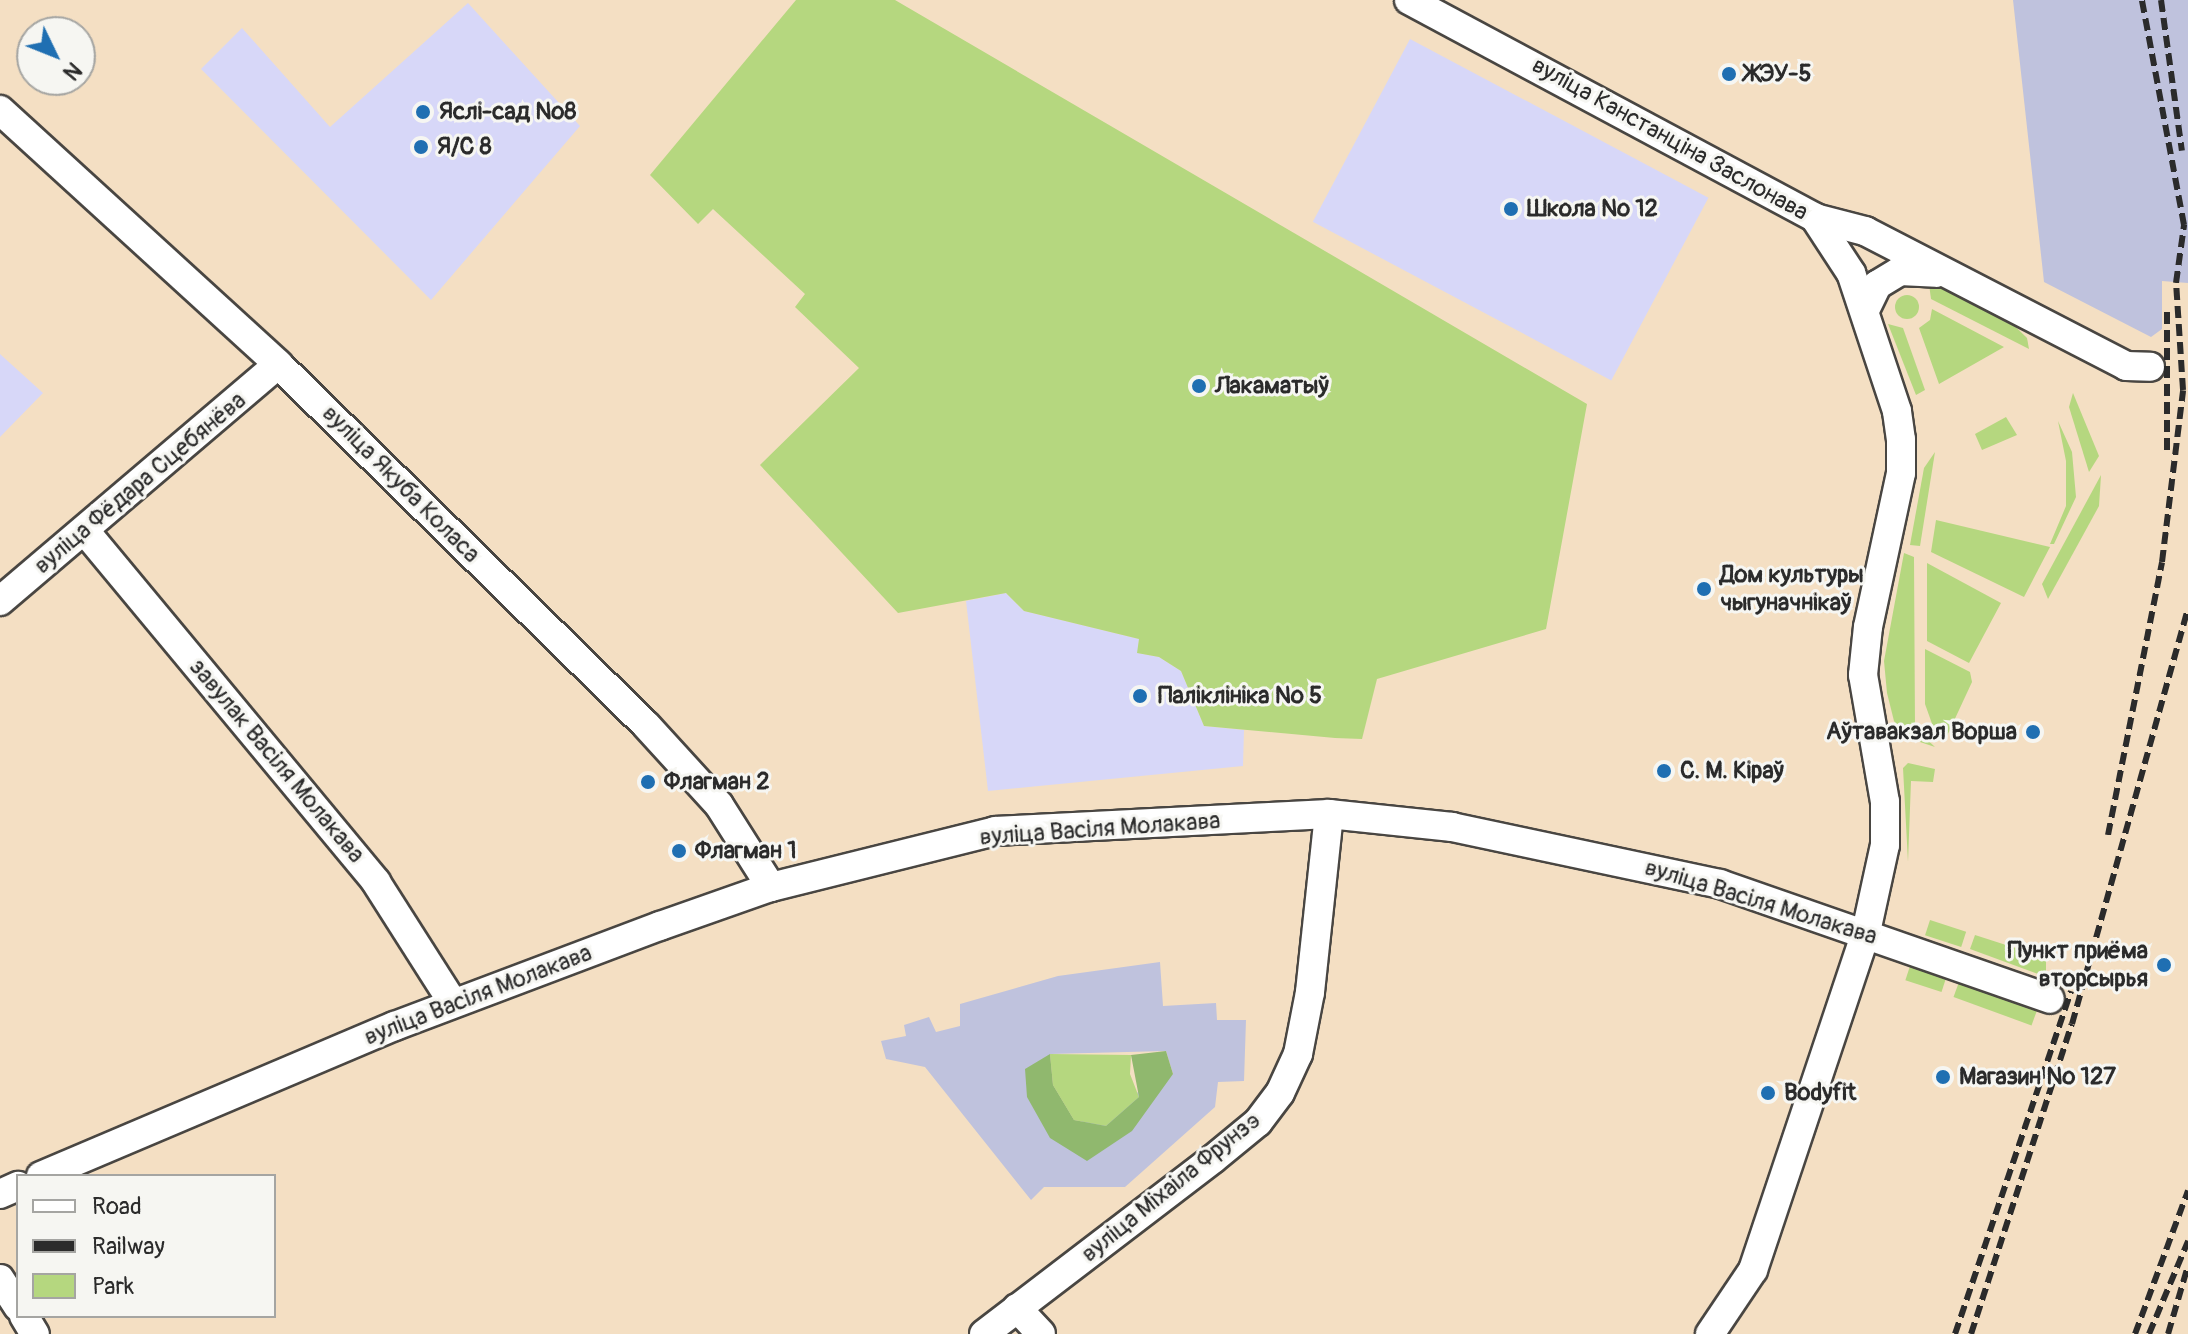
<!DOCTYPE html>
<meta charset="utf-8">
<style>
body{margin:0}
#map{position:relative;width:2188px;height:1334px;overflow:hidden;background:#f4dfc3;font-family:Pangolin,sans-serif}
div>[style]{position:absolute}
.built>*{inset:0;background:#d7d7f8;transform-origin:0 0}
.industrial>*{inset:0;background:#bfc2dd}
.green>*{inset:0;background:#b5d77f;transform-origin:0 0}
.round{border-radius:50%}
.forest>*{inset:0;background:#90b86e}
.roads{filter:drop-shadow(2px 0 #494642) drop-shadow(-2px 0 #494642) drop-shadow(0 2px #494642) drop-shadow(0 -2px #494642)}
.minor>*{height:28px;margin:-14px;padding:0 14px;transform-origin:14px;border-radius:14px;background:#fff}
.rail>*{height:6px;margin-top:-3px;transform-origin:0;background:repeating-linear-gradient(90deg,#2b2b2b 0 12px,transparent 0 18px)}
.dots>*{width:22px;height:22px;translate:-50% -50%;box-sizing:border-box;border:4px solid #f6f6f2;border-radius:50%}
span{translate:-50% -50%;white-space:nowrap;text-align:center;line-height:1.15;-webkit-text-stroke:6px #f6f6f2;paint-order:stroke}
.poi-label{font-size:24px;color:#2b2b2b;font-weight:700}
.left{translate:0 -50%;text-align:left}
.right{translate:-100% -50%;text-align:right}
.street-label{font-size:24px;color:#2b2b2b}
.legend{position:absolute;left:16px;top:1174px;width:260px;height:144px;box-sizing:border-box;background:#f6f6f2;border:2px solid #a5a5a2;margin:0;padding:10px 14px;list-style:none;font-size:24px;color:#2b2b2b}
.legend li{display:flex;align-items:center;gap:16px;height:40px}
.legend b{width:40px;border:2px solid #a5a5a2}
.north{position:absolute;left:16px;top:16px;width:80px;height:80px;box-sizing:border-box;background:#f6f6f2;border:2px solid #a5a5a2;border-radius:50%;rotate:133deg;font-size:22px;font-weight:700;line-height:32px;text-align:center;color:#2b2b2b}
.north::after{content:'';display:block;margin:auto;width:28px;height:36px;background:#1f6fb2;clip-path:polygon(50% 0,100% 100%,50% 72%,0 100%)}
</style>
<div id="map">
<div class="built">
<i style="clip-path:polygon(468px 3px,580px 126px,431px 300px,201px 69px,242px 28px,330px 127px)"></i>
<i style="left:1410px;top:39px;width:338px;height:207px;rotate:28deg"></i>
<i style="clip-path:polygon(0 354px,43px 393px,0 437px)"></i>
<i style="clip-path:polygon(1006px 593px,1024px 611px,1139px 639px,1138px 653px,1159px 657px,1181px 671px,1204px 726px,1244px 730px,1243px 766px,988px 791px,966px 601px)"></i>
</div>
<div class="industrial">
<i style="clip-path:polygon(2013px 0,2188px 0,2188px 283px,2162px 281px,2162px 329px,2151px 337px,2044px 282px)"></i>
<i style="clip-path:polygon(evenodd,1160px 962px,1163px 1006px,1216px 1003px,1217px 1020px,1246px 1020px,1244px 1081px,1218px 1082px,1215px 1107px,1125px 1187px,1044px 1187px,1031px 1200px,925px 1067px,886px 1059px,881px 1041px,906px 1036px,904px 1025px,929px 1017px,936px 1032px,960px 1026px,960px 1004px,1058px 976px,1160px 962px,1166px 1051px,1173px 1074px,1050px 1138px,1050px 1054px,1166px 1051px)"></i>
</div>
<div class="green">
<i style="clip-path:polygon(796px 0,895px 0,1587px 404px,1546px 629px,1377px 679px,1362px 739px,1335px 738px,1204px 726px,1181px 671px,1159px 657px,1137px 653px,1139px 639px,1024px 611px,1006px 593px,898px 613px,760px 465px,859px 368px,795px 307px,805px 294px,713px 209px,698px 224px,650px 175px)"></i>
<i style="clip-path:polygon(1929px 284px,1953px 285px,1991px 303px,2027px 338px,2029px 349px,1931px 299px)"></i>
<i class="round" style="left:1895px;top:295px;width:24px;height:24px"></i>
<i style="clip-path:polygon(1932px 309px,2004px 347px,1939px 384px,1919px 328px,1930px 320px)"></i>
<i style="clip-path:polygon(1888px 324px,1903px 328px,1925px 390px,1916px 395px)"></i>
<i style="clip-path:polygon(2073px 393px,2099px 456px,2089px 472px,2069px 407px)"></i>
<i style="clip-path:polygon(2006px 417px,2017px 435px,1982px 450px,1975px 434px)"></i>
<i style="clip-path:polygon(2058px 421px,2072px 452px,2076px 497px,2054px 544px,2050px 544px,2066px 506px,2066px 461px)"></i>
<i style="clip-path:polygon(1935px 452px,1920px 546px,1910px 545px,1924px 468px)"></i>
<i style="clip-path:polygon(2101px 475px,2099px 506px,2048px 599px,2042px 584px)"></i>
<i style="clip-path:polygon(1936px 520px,2050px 547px,2024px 597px,1931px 552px)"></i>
<i style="clip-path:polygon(1904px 553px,1914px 557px,1915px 728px,1935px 747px,1905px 737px,1894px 721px,1887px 693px,1884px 661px)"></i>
<i style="clip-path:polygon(1927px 563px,2001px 603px,1969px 663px,1927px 641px)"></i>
<i style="clip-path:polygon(1925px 649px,1970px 672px,1972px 682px,1946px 738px,1935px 732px,1925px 704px)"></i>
<i style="clip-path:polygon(1908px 763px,1935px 769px,1933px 782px,1911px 781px,1908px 862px,1903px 768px)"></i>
<i style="left:1930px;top:920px;width:38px;height:16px;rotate:18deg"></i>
<i style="clip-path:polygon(1975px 935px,2046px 958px,2046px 977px,1970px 949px)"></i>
<i style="left:1910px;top:966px;width:38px;height:15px;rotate:18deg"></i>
<i style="left:1959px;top:982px;width:83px;height:16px;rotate:20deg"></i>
<i style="clip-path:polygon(1050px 1054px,1131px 1055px,1130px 1074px,1139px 1097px,1106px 1126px,1074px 1120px,1053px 1085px)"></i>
</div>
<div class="forest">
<i style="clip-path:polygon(1166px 1051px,1173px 1074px,1132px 1131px,1087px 1161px,1050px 1138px,1027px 1097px,1025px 1069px,1050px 1054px,1053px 1085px,1074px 1120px,1106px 1126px,1139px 1097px,1131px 1055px)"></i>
</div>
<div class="roads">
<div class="minor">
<i style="left:1409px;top:0;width:461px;rotate:28.2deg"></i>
<i style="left:1815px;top:218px;width:52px;rotate:14.6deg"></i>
<i style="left:1865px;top:231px;width:294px;rotate:27.3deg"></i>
<i style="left:2126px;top:366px;width:24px;rotate:2deg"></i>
<i style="left:0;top:110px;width:377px;rotate:42.4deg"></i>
<i style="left:278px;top:364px;width:516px;rotate:44.45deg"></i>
<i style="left:646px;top:725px;width:108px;rotate:47.6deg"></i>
<i style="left:719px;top:805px;width:97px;rotate:57.6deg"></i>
<i style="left:1865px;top:310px;width:28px;rotate:-64deg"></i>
<i style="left:1877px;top:285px;width:27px;rotate:-31deg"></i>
<i style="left:1900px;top:271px;width:36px;rotate:3deg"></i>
<i style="left:85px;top:531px;width:456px;rotate:50.3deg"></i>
<i style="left:376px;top:882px;width:143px;rotate:57.5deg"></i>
<i style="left:0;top:601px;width:365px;rotate:-40.4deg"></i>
<i style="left:41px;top:1176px;width:384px;rotate:-23deg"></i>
<i style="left:395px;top:1026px;width:283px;rotate:-20.7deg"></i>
<i style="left:660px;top:926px;width:118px;rotate:-19.4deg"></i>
<i style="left:771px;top:887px;width:231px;rotate:-14deg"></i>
<i style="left:995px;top:831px;width:334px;rotate:-2.9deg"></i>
<i style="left:1329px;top:814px;width:124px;rotate:6deg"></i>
<i style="left:1452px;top:827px;width:274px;rotate:12deg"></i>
<i style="left:1720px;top:884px;width:349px;rotate:19.2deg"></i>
<i style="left:0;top:1194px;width:20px;rotate:-24deg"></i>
<i style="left:0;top:1279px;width:33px;rotate:57deg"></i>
<i style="left:1017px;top:1308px;width:35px;rotate:47deg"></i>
<i style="left:24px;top:1316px;width:21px;rotate:59deg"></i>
<i style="left:984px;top:1334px;width:288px;rotate:-37.4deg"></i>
<i style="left:1213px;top:1159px;width:58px;rotate:-39.4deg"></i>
<i style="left:1258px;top:1122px;width:36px;rotate:-53deg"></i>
<i style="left:1280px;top:1093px;width:43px;rotate:-65.2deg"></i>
<i style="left:1298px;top:1054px;width:63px;rotate:-79deg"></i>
<i style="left:1310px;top:992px;width:179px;rotate:-83.9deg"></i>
<i style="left:1710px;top:1334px;width:77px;rotate:-56.1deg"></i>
<i style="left:1753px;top:1270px;width:356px;rotate:-71.5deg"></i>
<i style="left:1866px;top:932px;width:89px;rotate:-77.7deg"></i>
<i style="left:1885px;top:845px;width:43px;rotate:-90deg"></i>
<i style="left:1885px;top:802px;width:129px;rotate:-99.8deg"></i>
<i style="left:1863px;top:675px;width:48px;rotate:-84.1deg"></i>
<i style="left:1868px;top:627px;width:157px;rotate:-77.9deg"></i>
<i style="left:1901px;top:473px;width:33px;rotate:-90deg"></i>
<i style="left:1901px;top:440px;width:29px;rotate:-98deg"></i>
<i style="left:1897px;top:411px;width:145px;rotate:-108.4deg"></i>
<i style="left:1851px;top:273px;width:66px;rotate:-123.2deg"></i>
</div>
</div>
<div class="rail">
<i style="left:2161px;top:0;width:152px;rotate:82.1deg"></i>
<i style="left:2167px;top:312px;width:140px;rotate:90deg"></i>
<i style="left:2108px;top:835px;width:278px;rotate:-78.8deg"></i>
<i style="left:2162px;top:562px;width:173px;rotate:-83deg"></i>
<i style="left:2183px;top:390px;width:107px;rotate:-93.7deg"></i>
<i style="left:2176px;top:283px;width:59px;rotate:-82.1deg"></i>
<i style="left:2184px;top:225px;width:229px;rotate:-100.6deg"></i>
<i style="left:1955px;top:1334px;width:362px;rotate:-71.3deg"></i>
<i style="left:1971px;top:1334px;width:326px;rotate:-72deg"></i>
<i style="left:2072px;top:1024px;width:431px;rotate:-74.4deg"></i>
<i style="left:2135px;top:1334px;width:153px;rotate:-69.7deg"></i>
<i style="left:2149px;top:1334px;width:101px;rotate:-67.2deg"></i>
<i style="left:2168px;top:1334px;width:68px;rotate:-73.7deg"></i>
</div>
<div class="dots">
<i style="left:1729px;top:74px;background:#1f6fb2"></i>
<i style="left:423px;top:112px;background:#1f6fb2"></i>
<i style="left:421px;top:147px;background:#1f6fb2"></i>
<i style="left:1511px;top:209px;background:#1f6fb2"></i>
<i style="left:1199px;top:386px;background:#1f6fb2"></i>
<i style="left:1704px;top:589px;background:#1f6fb2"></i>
<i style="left:1140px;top:696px;background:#1f6fb2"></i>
<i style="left:2033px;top:732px;background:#1f6fb2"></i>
<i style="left:1664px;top:771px;background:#1f6fb2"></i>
<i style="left:648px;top:782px;background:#1f6fb2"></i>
<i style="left:679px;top:851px;background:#1f6fb2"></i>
<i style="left:2164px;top:965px;background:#1f6fb2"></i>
<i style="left:1943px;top:1077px;background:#1f6fb2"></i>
<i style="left:1768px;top:1093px;background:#1f6fb2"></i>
</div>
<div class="poi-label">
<span class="left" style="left:1745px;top:74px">ЖЭУ-5</span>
<span class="left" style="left:439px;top:112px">Яслі-сад №8</span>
<span class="left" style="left:437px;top:147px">Я/С 8</span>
<span class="left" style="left:1527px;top:209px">Школа № 12</span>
<span class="left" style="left:1215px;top:386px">Лакаматыў</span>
<span class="left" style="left:1720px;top:589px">Дом культуры<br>чыгуначнікаў</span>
<span class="left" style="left:1158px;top:696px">Паліклініка № 5</span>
<span class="right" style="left:2017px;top:732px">Аўтавакзал Ворша</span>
<span class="left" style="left:1680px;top:771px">С. М. Кіраў</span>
<span class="left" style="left:664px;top:782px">Флагман 2</span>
<span class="left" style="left:695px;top:851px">Флагман 1</span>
<span class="right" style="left:2148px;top:965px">Пункт приёма<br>вторсырья</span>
<span class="left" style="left:1959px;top:1077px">Магазин № 127</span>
<span class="left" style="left:1784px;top:1093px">Bodyfit</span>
</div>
<div class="street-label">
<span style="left:1670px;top:139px;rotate:29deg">вуліца Канстанціна Заслонава</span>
<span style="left:140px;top:483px;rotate:-40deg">вуліца Фёдара Сцебянёва</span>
<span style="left:401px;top:484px;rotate:45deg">вуліца Якуба Коласа</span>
<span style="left:277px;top:761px;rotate:50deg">завулак Васіля Молакава</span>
<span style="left:1100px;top:829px;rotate:-4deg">вуліца Васіля Молакава</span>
<span style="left:1761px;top:902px;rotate:17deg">вуліца Васіля Молакава</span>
<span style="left:478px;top:995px;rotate:-21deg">вуліца Васіля Молакава</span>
<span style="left:1171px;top:1187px;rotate:-39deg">вуліца Міхаіла Фрунзэ</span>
</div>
<ul class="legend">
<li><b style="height:10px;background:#fff"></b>Road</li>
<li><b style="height:10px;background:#2b2b2b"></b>Railway</li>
<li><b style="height:22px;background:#b5d77f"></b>Park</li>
</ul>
<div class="north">N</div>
</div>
